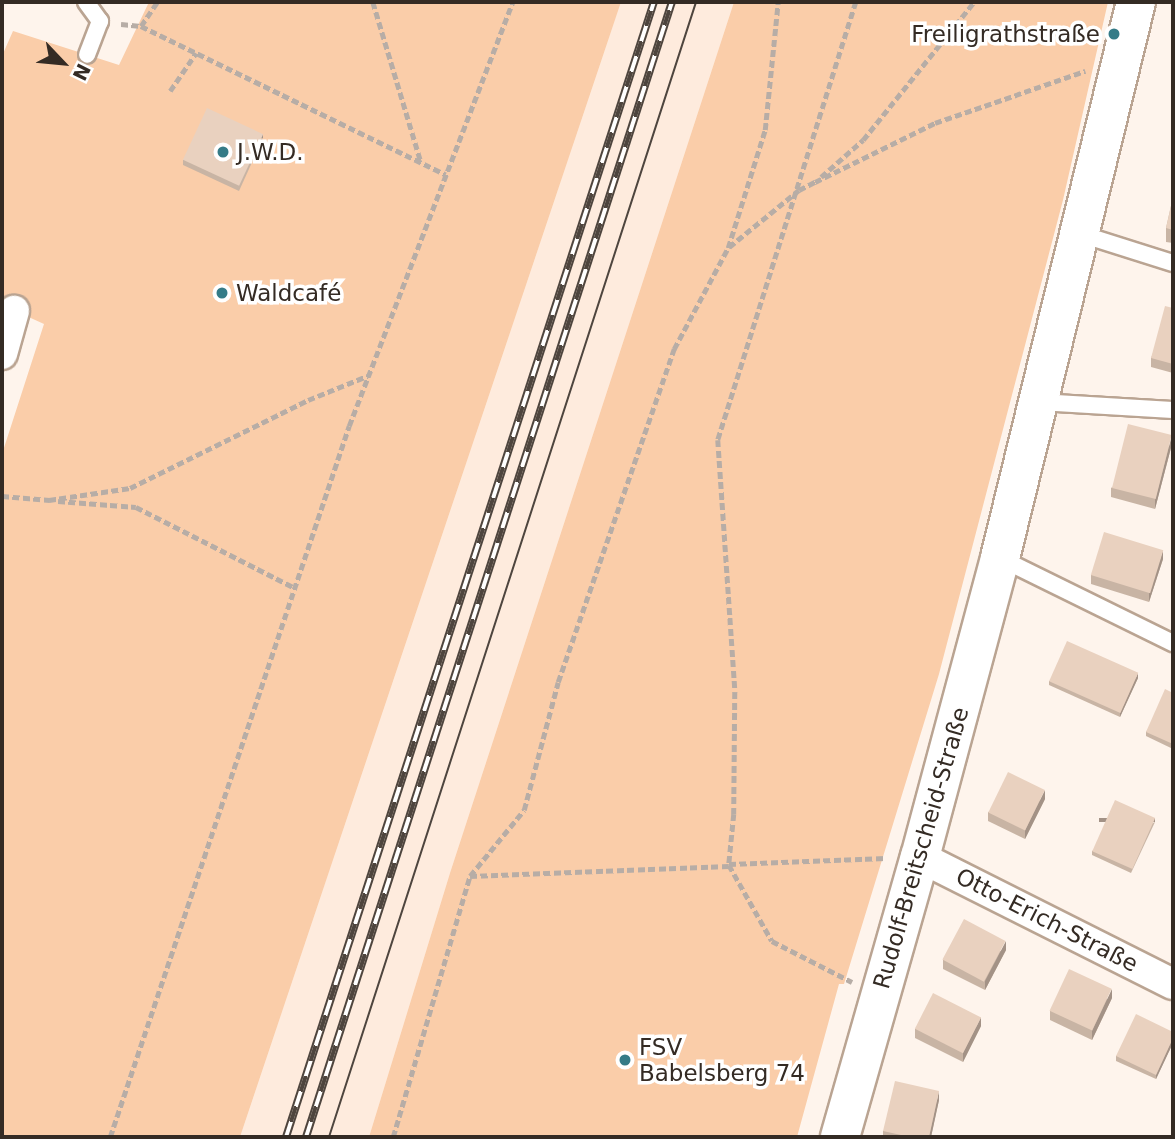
<!DOCTYPE html>
<meta charset="utf-8">
<style>
body{margin:0}
#map{position:relative;width:1175px;height:1139px;overflow:hidden;background:#fef4ec;font-family:"DejaVu Sans",sans-serif}
div>[style]{position:absolute}
.built>*{inset:0;background:#feebdd}
.green>*{inset:0;background:#facda9}
.path>*{height:4.5px;margin-top:-2.25px;transform-origin:0;background:repeating-linear-gradient(90deg,#b7ada6 0 7px,transparent 0 10.5px)}
.roads{filter:drop-shadow(2px 0 #baa492) drop-shadow(-2px 0 #baa492) drop-shadow(0 2px #baa492) drop-shadow(0 -2px #baa492)}
.lane>*{height:16px;margin:-8px;padding:0 8px;transform-origin:8px;border-radius:8px;background:#fff}
.street>*{height:30px;margin:-15px;padding:0 15px;transform-origin:15px;border-radius:15px;background:#fff}
.secondary>*{height:38px;margin:-19px;padding:0 19px;transform-origin:19px;border-radius:19px;background:#fff}
.tram>*{height:2px;margin:-1px;padding:0 1px;transform-origin:1px;border-radius:1px;background:#4e453e}
.rail>*{height:8px;margin-top:-4px;transform-origin:0;background:repeating-linear-gradient(90deg,#fff 0 16px,#4e453e 0 32px);box-sizing:border-box;border-block:2px solid #4e453e}
.wall>*{inset:0;background:#c8b4a4}
.shaded-wall>*{inset:0;background:#a39286;transform-origin:0 0}
.building>*{inset:0;background:#e9d1bf;transform-origin:0 0}
.dots>*{width:19px;height:19px;translate:-50% -50%;box-sizing:border-box;border:4px solid #fff;border-radius:50%}
span{translate:-50% -50%;white-space:nowrap;text-align:center;line-height:1.15;-webkit-text-stroke:7px #fff;paint-order:stroke}
.poi-label{font-size:23px;color:#342b24}
.right{translate:-100% -50%;text-align:right}
.left{translate:0 -50%;text-align:left}
.street-label{font-size:23px;color:#342b24}
.frame{position:absolute;inset:0;border:4px solid #342b24;pointer-events:none}
.north{position:absolute;left:28px;top:28px;width:70px;height:70px;-webkit-text-stroke:5px #fff;paint-order:stroke;rotate:116deg;font-size:19px;font-weight:700;line-height:28px;text-align:center;color:#342b24}
.north::after{content:'';display:block;margin:auto;width:24px;height:32px;background:#342b24;clip-path:polygon(50% 0,100% 100%,50% 72%,0 100%)}
</style>
<div id="map">
<div class="built">
<i style="clip-path:polygon(621px 2px,734px 2px,450px 873px,369px 1137px,240px 1137px)"></i>
</div>
<div class="green">
<i style="clip-path:polygon(149px 2px,621px 2px,240px 1137px,2px 1137px,2px 454px,44px 324px,2px 305px,2px 56px,13px 31px,119px 65px)"></i>
<i style="clip-path:polygon(734px 2px,1108px 2px,1063px 200px,939px 674px,844px 984px,839px 984px,797px 1137px,369px 1137px,450px 873px)"></i>
</div>
<div class="path">
<i style="left:373px;top:2px;width:167px;rotate:73.3deg"></i>
<i style="left:856px;top:2px;width:459px;rotate:107.5deg"></i>
<i style="left:718px;top:440px;width:253px;rotate:86.1deg"></i>
<i style="left:735px;top:692px;width:122px;rotate:90.5deg"></i>
<i style="left:734px;top:814px;width:50px;rotate:95.7deg"></i>
<i style="left:729px;top:864px;width:157px;rotate:-2.2deg"></i>
<i style="left:121px;top:24px;width:20px;rotate:6deg"></i>
<i style="left:141px;top:26px;width:339px;rotate:26deg"></i>
<i style="left:141px;top:26px;width:29px;rotate:-56deg"></i>
<i style="left:170px;top:91px;width:46px;rotate:-55.6deg"></i>
<i style="left:821px;top:177px;width:56px;rotate:-41.4deg"></i>
<i style="left:863px;top:140px;width:177px;rotate:-51.2deg"></i>
<i style="left:729px;top:247px;width:90px;rotate:-39.2deg"></i>
<i style="left:799px;top:190px;width:18px;rotate:-27deg"></i>
<i style="left:815px;top:182px;width:134px;rotate:-26.2deg"></i>
<i style="left:935px;top:123px;width:159px;rotate:-19.1deg"></i>
<i style="left:2px;top:496px;width:48px;rotate:4.8deg"></i>
<i style="left:49px;top:500px;width:82px;rotate:-8.4deg"></i>
<i style="left:130px;top:488px;width:199px;rotate:-26.3deg"></i>
<i style="left:308px;top:400px;width:64px;rotate:-22.1deg"></i>
<i style="left:58px;top:501px;width:78px;rotate:4.4deg"></i>
<i style="left:136px;top:507px;width:178px;rotate:27deg"></i>
<i style="left:729px;top:865px;width:87px;rotate:60.5deg"></i>
<i style="left:772px;top:941px;width:90px;rotate:27.1deg"></i>
<i style="left:470px;top:876px;width:259px;rotate:-2.2deg"></i>
<i style="left:110px;top:1137px;width:750px;rotate:-71.42deg"></i>
<i style="left:349px;top:426px;width:455px;rotate:-68.9deg"></i>
<i style="left:393px;top:1137px;width:272px;rotate:-73.6deg"></i>
<i style="left:470px;top:876px;width:85px;rotate:-50.7deg"></i>
<i style="left:524px;top:810px;width:132px;rotate:-75.1deg"></i>
<i style="left:558px;top:682px;width:353px;rotate:-70.8deg"></i>
<i style="left:674px;top:349px;width:115px;rotate:-61.9deg"></i>
<i style="left:728px;top:248px;width:124px;rotate:-72.6deg"></i>
<i style="left:765px;top:130px;width:129px;rotate:-84.2deg"></i>
</div>
<div class="roads">
<div class="lane">
<i style="left:86px;top:2px;width:24px;rotate:54deg"></i>
<i style="left:100px;top:21px;width:36px;rotate:111deg"></i>
<i style="left:1081px;top:234px;width:96px;rotate:17.5deg"></i>
<i style="left:1039px;top:402px;width:134px;rotate:3.4deg"></i>
<i style="left:1000px;top:558px;width:193px;rotate:26.2deg"></i>
</div>
<div class="street">
<i style="left:2px;top:354px;width:45px;rotate:-74.4deg"></i>
<i style="left:920px;top:857px;width:283px;rotate:26.7deg"></i>
</div>
<div class="secondary">
<i style="left:840px;top:1137px;width:291px;rotate:-74.1deg"></i>
<i style="left:920px;top:857px;width:310px;rotate:-75deg"></i>
<i style="left:1000px;top:558px;width:572px;rotate:-76.26deg"></i>
</div>
</div>
<div class="tram">
<i style="left:329px;top:1137px;width:1193px;rotate:-72.08deg"></i>
</div>
<div class="rail">
<i style="left:286px;top:1137px;width:1193px;rotate:-72.04deg"></i>
<i style="left:306px;top:1137px;width:1193px;rotate:-72.13deg"></i>
</div>
<div class="wall">
<i style="clip-path:polygon(263px 138px,239px 191px,183px 165px,183px 160px)"></i>
<i style="clip-path:polygon(1173px 197px,1173px 243px,1166px 242px,1166px 228px)"></i>
<i style="clip-path:polygon(1173px 308px,1173px 373px,1151px 367px,1151px 358px)"></i>
<i style="clip-path:polygon(1172px 444px,1155px 509px,1111px 497px,1111px 488px)"></i>
<i style="clip-path:polygon(1163px 559px,1149px 602px,1091px 584px,1091px 575px)"></i>
<i style="clip-path:polygon(1138px 678px,1120px 717px,1049px 685px,1049px 681px)"></i>
<i style="clip-path:polygon(1173px 693px,1173px 749px,1146px 736px,1146px 732px)"></i>
<i style="clip-path:polygon(1045px 799px,1025px 839px,988px 821px,988px 812px)"></i>
<i style="clip-path:polygon(1155px 822px,1131px 873px,1092px 855px,1092px 851px)"></i>
<i style="clip-path:polygon(1006px 950px,985px 990px,943px 969px,943px 960px)"></i>
<i style="clip-path:polygon(1112px 998px,1092px 1040px,1050px 1020px,1050px 1011px)"></i>
<i style="clip-path:polygon(981px 1026px,963px 1062px,915px 1038px,915px 1029px)"></i>
<i style="clip-path:polygon(1173px 1032px,1173px 1043px,1156px 1079px,1116px 1061px,1116px 1056px)"></i>
<i style="clip-path:polygon(939px 1100px,931px 1137px,883px 1137px,883px 1131px)"></i>
</div>
<div class="shaded-wall">
<i style="left:263px;top:134px;width:4px;height:58px;rotate:90deg"></i>
<i style="clip-path:polygon(1172px 435px,1172px 444px,1155px 509px,1155px 500px)"></i>
<i style="clip-path:polygon(1163px 550px,1163px 559px,1149px 602px,1149px 593px)"></i>
<i style="clip-path:polygon(1138px 673px,1138px 678px,1120px 717px,1120px 713px)"></i>
<i style="clip-path:polygon(1045px 790px,1045px 799px,1025px 839px,1025px 830px)"></i>
<i style="left:1155px;top:818px;width:4px;height:56px;rotate:90deg"></i>
<i style="clip-path:polygon(1006px 941px,1006px 950px,985px 990px,985px 981px)"></i>
<i style="clip-path:polygon(1112px 989px,1112px 998px,1092px 1040px,1092px 1031px)"></i>
<i style="clip-path:polygon(981px 1017px,981px 1026px,963px 1062px,963px 1053px)"></i>
<i style="clip-path:polygon(1173px 1038px,1173px 1043px,1156px 1079px,1156px 1075px)"></i>
<i style="clip-path:polygon(939px 1091px,939px 1100px,931px 1137px,929px 1137px)"></i>
</div>
<div class="building">
<i style="left:207px;top:108px;width:62px;height:57px;rotate:25deg"></i>
<i style="clip-path:polygon(1173px 197px,1173px 230px,1166px 228px)"></i>
<i style="clip-path:polygon(1165px 306px,1173px 308px,1173px 364px,1151px 358px)"></i>
<i style="left:1128px;top:424px;width:45px;height:66px;rotate:14deg"></i>
<i style="left:1104px;top:532px;width:62px;height:45px;rotate:17deg"></i>
<i style="left:1067px;top:641px;width:78px;height:44px;rotate:24deg"></i>
<i style="clip-path:polygon(1165px 689px,1173px 693px,1173px 744px,1146px 732px)"></i>
<i style="left:1008px;top:772px;width:41px;height:45px;rotate:26deg"></i>
<i style="left:1115px;top:800px;width:44px;height:56px;rotate:24deg"></i>
<i style="left:964px;top:919px;width:47px;height:46px;rotate:28deg"></i>
<i style="left:1069px;top:969px;width:47px;height:46px;rotate:25deg"></i>
<i style="left:933px;top:993px;width:54px;height:40px;rotate:27deg"></i>
<i style="clip-path:polygon(1136px 1014px,1173px 1032px,1173px 1038px,1156px 1075px,1116px 1056px)"></i>
<i style="clip-path:polygon(895px 1081px,939px 1091px,929px 1137px,910px 1137px,883px 1131px)"></i>
</div>
<div class="dots">
<i style="left:1114px;top:34px;background:#357b87"></i>
<i style="left:223px;top:152px;background:#357b87"></i>
<i style="left:222px;top:293px;background:#357b87"></i>
<i style="left:625px;top:1060px;background:#357b87"></i>
</div>
<div class="poi-label">
<span class="right" style="left:1100px;top:34px">Freiligrathstraße</span>
<span class="left" style="left:237px;top:152px">J.W.D.</span>
<span class="left" style="left:236px;top:293px">Waldcafé</span>
<span class="left" style="left:639px;top:1060px">FSV<br>Babelsberg 74</span>
</div>
<div class="street-label">
<span style="left:921px;top:848px;rotate:-74deg">Rudolf-Breitscheid-Straße</span>
<span style="left:1047px;top:920px;rotate:27deg">Otto-Erich-Straße</span>
</div>
<div class="frame"></div>
<div class="north">N</div>
</div>
